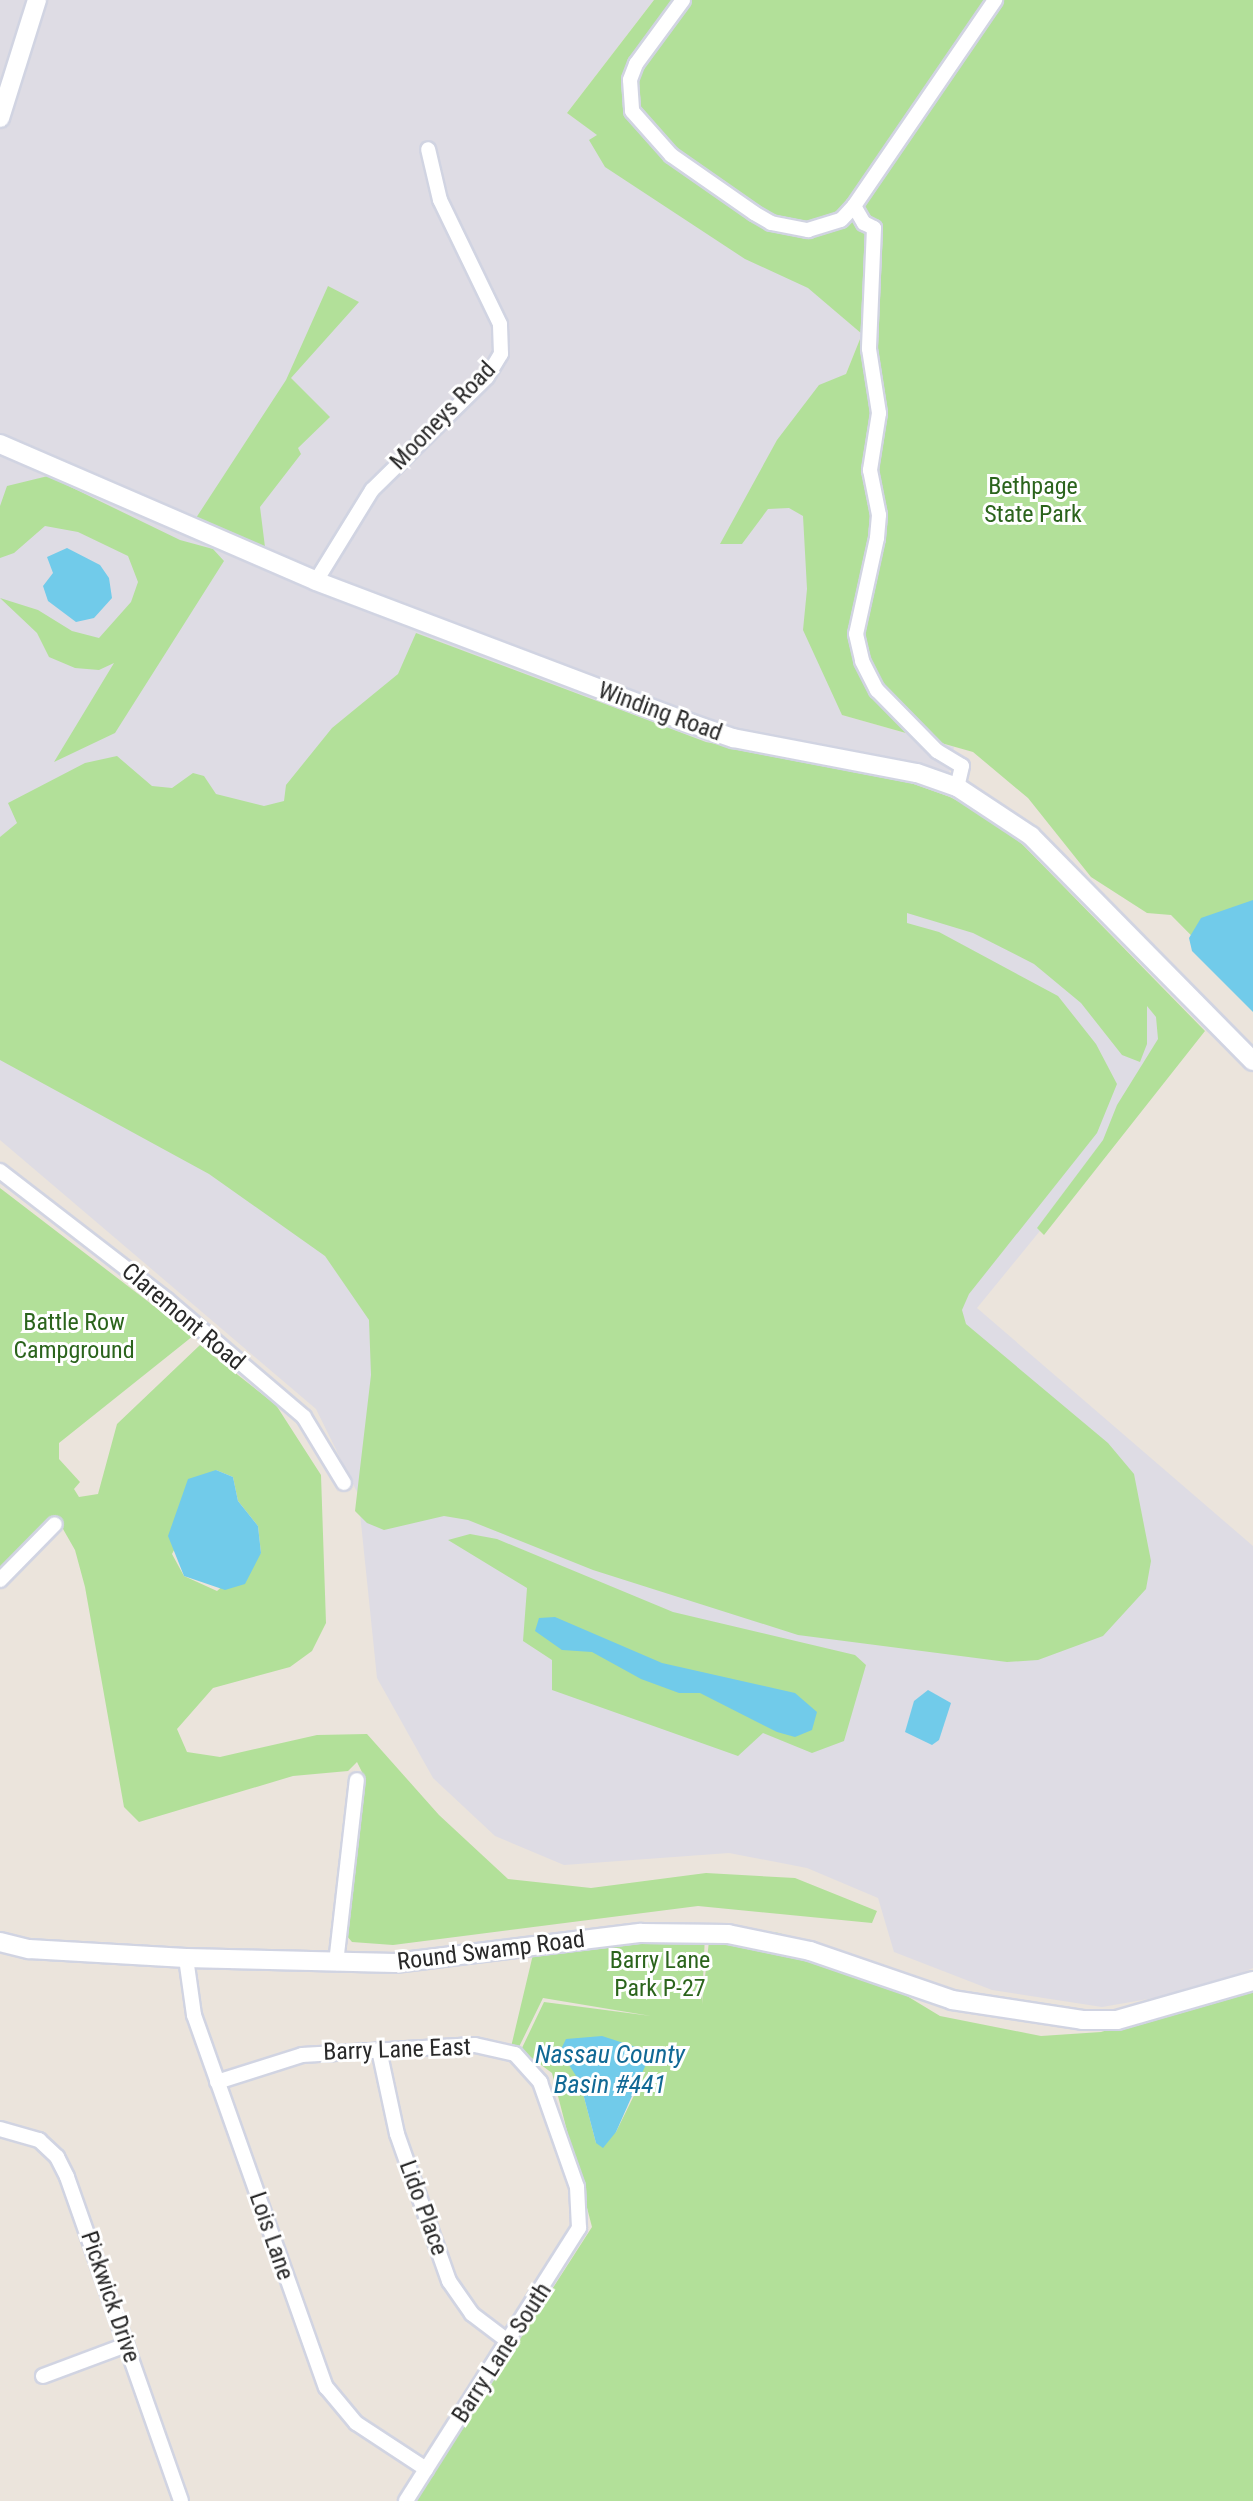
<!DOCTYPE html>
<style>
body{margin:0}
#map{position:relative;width:1253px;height:2501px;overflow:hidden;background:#ebe4dc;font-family:"Roboto Condensed",sans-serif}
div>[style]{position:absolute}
.industrial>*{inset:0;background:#dedce4}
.green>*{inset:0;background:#b2e099}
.water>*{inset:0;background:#71cbea}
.roads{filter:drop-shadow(2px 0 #d1d4e2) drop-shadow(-2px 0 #d1d4e2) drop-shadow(0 2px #d1d4e2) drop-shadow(0 -2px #d1d4e2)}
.street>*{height:14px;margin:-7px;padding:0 7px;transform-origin:7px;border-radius:7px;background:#fff}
.secondary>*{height:18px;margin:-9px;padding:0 9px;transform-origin:9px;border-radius:9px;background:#fff}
span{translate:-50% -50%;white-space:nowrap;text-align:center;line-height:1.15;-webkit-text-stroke:6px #fff;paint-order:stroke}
.street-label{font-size:24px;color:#292929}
.park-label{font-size:24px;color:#2b641c}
.water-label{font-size:26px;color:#116995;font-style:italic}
</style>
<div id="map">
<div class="industrial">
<i style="clip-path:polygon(0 0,654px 0,567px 113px,800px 280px,862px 334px,810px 464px,842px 715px,954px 747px,943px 806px,1204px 1030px,977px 1308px,1253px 1546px,1253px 1968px,1200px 1990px,1102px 2007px,992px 1990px,894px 1952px,878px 1898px,807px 1868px,729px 1853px,564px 1865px,495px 1836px,433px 1778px,377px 1678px,358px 1494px,316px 1409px,0 1140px)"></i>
</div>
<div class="green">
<i style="clip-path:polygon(654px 0,1253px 0,1253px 998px,1171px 915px,1147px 913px,1091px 877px,1028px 798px,973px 752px,842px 715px,803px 630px,807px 589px,803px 516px,789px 508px,768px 509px,742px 544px,720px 544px,777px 440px,819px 385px,846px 374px,862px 334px,808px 288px,745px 259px,605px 167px,589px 140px,597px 135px,567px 113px)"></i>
<i style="clip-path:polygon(328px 286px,359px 302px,291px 378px,330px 417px,298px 448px,301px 454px,260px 507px,265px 547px,256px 548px,196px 518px,286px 380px)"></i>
<i style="clip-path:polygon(48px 476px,180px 540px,213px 549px,224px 561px,115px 733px,54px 762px,114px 663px,99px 670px,75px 668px,49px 657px,37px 633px,0 598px,38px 610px,72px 631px,99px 638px,131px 602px,138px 582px,128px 556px,78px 532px,45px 526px,14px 553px,0 558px,0 506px,7px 486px)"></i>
<i style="clip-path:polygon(416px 633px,706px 742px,908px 782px,950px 797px,986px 815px,1023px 845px,1205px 1031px,1044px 1235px,1037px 1228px,1103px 1140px,1117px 1105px,1158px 1039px,1156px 1017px,1147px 1006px,1147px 1044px,1140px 1062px,1122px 1055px,1081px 1003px,1034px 964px,973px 933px,907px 913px,907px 923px,939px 932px,1058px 996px,1096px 1044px,1117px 1084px,1097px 1133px,969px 1294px,962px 1310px,966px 1324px,1108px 1443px,1134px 1474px,1151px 1561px,1146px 1589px,1103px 1636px,1038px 1660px,1007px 1662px,798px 1635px,593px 1570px,468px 1520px,444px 1516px,384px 1530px,367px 1523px,355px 1511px,371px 1375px,369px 1320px,325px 1256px,209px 1174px,0 1060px,0 837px,17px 823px,8px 803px,85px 763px,117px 756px,152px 786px,172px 788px,193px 773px,204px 776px,216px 794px,264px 806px,284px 801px,286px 785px,332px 728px,398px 674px)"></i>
<i style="clip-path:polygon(evenodd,0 1188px,193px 1336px,59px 1443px,59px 1459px,80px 1482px,74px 1489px,79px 1497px,98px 1494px,117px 1424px,200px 1345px,276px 1405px,321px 1475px,326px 1623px,312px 1651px,290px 1667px,213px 1688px,177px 1729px,187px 1752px,220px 1757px,317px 1735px,367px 1734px,439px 1815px,508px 1879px,591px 1888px,706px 1873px,795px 1878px,877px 1911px,872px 1923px,698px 1906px,393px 1945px,352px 1942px,346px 1935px,362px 1772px,357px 1762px,348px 1771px,293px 1776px,139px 1822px,124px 1807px,85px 1587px,75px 1550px,55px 1515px,0 1570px,0 1188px,216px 1470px,233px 1477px,238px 1501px,258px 1526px,261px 1553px,217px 1591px,184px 1576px,172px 1554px,216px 1470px)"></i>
<i style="clip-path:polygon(470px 1534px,497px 1539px,673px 1612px,855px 1655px,866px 1665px,844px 1741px,812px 1753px,763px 1733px,738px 1756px,552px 1690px,552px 1660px,523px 1641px,527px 1588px,448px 1540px)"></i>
<i style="clip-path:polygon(evenodd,711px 1923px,779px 1933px,831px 1950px,940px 2016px,1041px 2036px,1101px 2032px,1253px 1987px,1253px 2501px,416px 2501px,592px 2227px,552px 2073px,521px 2050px,544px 2002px,651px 2016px,543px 1998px,517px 2051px,511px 2047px,535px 1946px,705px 1934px,702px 2004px,711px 1923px,645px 2073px,616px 2132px,596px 2143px,580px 2082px,645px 2073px)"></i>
</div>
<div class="water">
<i style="clip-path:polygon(67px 548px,100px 565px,109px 578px,112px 598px,94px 618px,76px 622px,48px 601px,43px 586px,53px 573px,47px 557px)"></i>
<i style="clip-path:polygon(1253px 900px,1253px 1012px,1192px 951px,1189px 938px,1201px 918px)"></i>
<i style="clip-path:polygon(216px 1470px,233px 1477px,238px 1501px,258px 1526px,261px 1553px,245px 1584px,225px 1590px,184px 1576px,168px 1536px,188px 1479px)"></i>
<i style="clip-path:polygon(555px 1617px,662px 1663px,795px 1693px,817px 1712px,812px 1730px,795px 1737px,777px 1732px,700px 1693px,679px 1693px,641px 1679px,592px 1652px,562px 1650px,535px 1631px,539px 1618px)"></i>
<i style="clip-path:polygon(928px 1690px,951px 1703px,939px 1740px,932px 1745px,905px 1732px,914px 1701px)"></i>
<i style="clip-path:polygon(602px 2036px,636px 2047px,647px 2062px,616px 2132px,603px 2148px,596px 2143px,580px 2082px,560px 2051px,566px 2039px)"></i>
</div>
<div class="roads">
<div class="street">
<i style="left:683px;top:0;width:79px;rotate:126.3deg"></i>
<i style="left:636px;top:64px;width:17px;rotate:111deg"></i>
<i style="left:630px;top:80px;width:31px;rotate:86deg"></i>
<i style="left:632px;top:111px;width:59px;rotate:48.4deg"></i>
<i style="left:671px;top:155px;width:101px;rotate:34.9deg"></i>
<i style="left:754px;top:213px;width:20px;rotate:30deg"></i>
<i style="left:771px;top:223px;width:38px;rotate:11deg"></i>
<i style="left:808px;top:230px;width:34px;rotate:-17deg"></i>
<i style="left:841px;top:220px;width:19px;rotate:-47deg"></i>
<i style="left:854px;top:206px;width:250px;rotate:-55.6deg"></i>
<i style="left:854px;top:206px;width:20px;rotate:60deg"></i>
<i style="left:864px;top:223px;width:11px;rotate:27deg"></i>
<i style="left:874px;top:228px;width:121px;rotate:92.4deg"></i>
<i style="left:869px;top:349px;width:65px;rotate:81.1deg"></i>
<i style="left:879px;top:413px;width:58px;rotate:99deg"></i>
<i style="left:870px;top:470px;width:46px;rotate:78.7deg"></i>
<i style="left:879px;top:515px;width:23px;rotate:95deg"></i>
<i style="left:877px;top:538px;width:98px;rotate:102.3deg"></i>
<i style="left:856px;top:634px;width:28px;rotate:77deg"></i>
<i style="left:862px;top:661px;width:33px;rotate:63deg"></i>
<i style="left:877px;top:690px;width:86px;rotate:45.5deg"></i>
<i style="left:937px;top:751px;width:29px;rotate:31deg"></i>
<i style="left:962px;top:766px;width:22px;rotate:103deg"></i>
<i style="left:316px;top:581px;width:107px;rotate:-58.4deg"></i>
<i style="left:372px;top:490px;width:161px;rotate:-44.5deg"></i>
<i style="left:487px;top:377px;width:27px;rotate:-59deg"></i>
<i style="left:501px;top:354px;width:30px;rotate:-92deg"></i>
<i style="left:500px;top:324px;width:138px;rotate:-115.8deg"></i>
<i style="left:440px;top:200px;width:52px;rotate:-103.2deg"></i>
<i style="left:0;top:1171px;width:211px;rotate:37.7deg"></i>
<i style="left:167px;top:1300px;width:180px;rotate:40.5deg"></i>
<i style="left:304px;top:1417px;width:77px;rotate:58.8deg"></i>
<i style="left:0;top:1580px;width:78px;rotate:-45.5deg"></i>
<i style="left:186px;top:1958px;width:58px;rotate:82deg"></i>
<i style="left:194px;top:2015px;width:395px;rotate:70.5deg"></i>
<i style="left:326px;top:2387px;width:47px;rotate:50.2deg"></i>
<i style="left:356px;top:2423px;width:84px;rotate:33.3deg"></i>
<i style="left:336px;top:1963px;width:184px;rotate:-83.5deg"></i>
<i style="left:379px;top:2050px;width:86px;rotate:77.9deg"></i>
<i style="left:397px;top:2134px;width:156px;rotate:70.5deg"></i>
<i style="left:449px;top:2281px;width:40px;rotate:55.1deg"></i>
<i style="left:472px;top:2314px;width:46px;rotate:37.1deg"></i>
<i style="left:217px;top:2082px;width:89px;rotate:-17.6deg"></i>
<i style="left:302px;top:2055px;width:173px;rotate:-3.3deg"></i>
<i style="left:475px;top:2045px;width:41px;rotate:12.7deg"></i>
<i style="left:515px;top:2054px;width:38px;rotate:48deg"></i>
<i style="left:540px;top:2082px;width:111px;rotate:70.6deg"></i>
<i style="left:577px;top:2187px;width:41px;rotate:87.2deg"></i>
<i style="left:579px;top:2228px;width:323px;rotate:122.4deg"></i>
<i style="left:0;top:2129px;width:41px;rotate:15.8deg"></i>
<i style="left:39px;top:2140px;width:25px;rotate:43deg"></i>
<i style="left:57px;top:2157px;width:22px;rotate:63deg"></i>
<i style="left:67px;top:2177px;width:343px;rotate:70.6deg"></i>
<i style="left:43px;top:2376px;width:89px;rotate:-20.5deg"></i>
</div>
<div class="secondary">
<i style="left:0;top:118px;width:124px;rotate:-72.6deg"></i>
<i style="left:0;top:444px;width:344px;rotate:23.4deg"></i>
<i style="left:316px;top:581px;width:400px;rotate:20.8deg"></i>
<i style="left:690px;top:723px;width:46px;rotate:19.2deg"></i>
<i style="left:733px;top:738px;width:187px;rotate:10.8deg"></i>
<i style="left:917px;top:773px;width:42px;rotate:19.3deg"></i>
<i style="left:957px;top:787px;width:89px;rotate:33.5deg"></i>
<i style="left:1031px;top:836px;width:316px;rotate:45.4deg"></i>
<i style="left:0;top:1942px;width:30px;rotate:14deg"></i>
<i style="left:29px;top:1949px;width:157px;rotate:3.3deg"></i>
<i style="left:186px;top:1958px;width:209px;rotate:1.4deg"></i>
<i style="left:395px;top:1963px;width:248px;rotate:-7deg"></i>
<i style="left:641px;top:1933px;width:87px;rotate:0.7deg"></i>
<i style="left:728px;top:1934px;width:84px;rotate:11.7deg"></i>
<i style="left:810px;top:1951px;width:150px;rotate:19deg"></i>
<i style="left:952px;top:2000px;width:132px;rotate:8.7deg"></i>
<i style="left:1082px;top:2020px;width:35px"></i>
<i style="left:1117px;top:2020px;width:141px;rotate:-16deg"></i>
</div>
</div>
<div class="street-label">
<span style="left:443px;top:416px;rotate:-46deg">Mooneys Road</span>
<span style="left:660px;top:712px;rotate:20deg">Winding Road</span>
<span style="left:183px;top:1317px;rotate:40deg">Claremont Road</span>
<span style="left:491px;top:1951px;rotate:-7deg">Round Swamp Road</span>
<span style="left:397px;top:2050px;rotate:-2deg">Barry Lane East</span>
<span style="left:423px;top:2208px;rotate:70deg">Lido Place</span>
<span style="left:271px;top:2236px;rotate:71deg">Lois Lane</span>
<span style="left:110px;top:2297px;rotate:71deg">Pickwick Drive</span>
<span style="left:502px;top:2353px;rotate:-57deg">Barry Lane South</span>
</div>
<div class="park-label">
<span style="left:1033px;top:501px">Bethpage<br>State Park</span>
<span style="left:74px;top:1337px">Battle Row<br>Campground</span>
<span style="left:660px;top:1975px">Barry Lane<br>Park P-27</span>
</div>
<div class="water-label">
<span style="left:610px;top:2070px">Nassau County<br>Basin #441</span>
</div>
</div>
